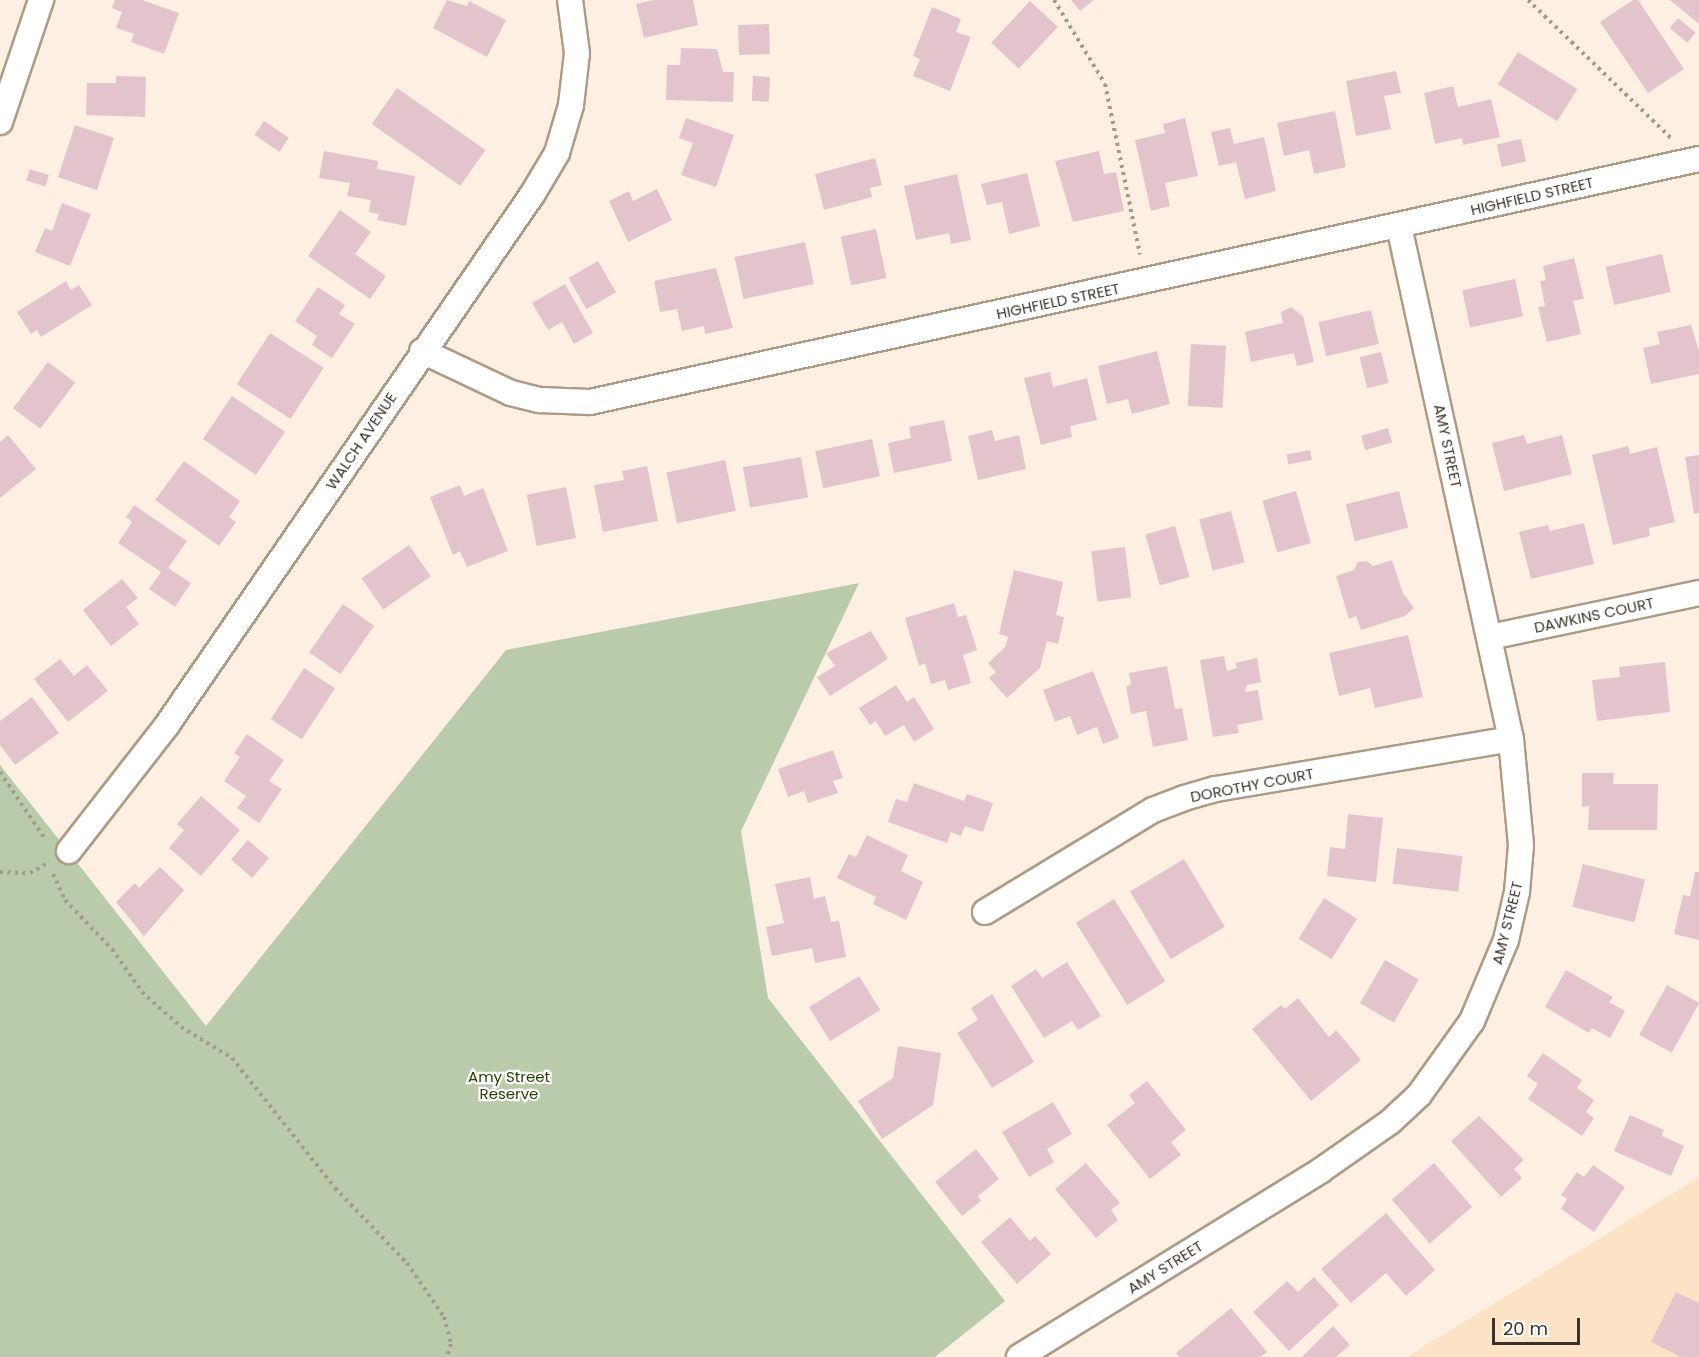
<!DOCTYPE html>
<style>
body{margin:0}
#map{position:relative;width:1699px;height:1357px;overflow:hidden;background:#fdf0e2;font-family:Poppins,sans-serif}
div>[style]{position:absolute}
.built>*{inset:0;background:#fde3c6}
.green>*{inset:0;background:#b9cbab}
.building>*{inset:0;background:#e3c4cd;transform-origin:0 0}
.path>*{height:4px;margin-top:-2px;transform-origin:0;background:repeating-linear-gradient(90deg,#a4998e 0 3px,transparent 0 7.5px)}
.roads{filter:drop-shadow(2px 0 #ae9b86) drop-shadow(-2px 0 #ae9b86) drop-shadow(0 2px #ae9b86) drop-shadow(0 -2px #ae9b86)}
.minor>*{height:24px;margin:-12px;padding:0 12px;transform-origin:12px;border-radius:12px;background:#fff}
span{translate:-50% -50%;white-space:nowrap;text-align:center;line-height:1.15;-webkit-text-stroke:4.5px #fff;paint-order:stroke}
.street-label{font-size:15px;color:#3a3229}
.park-label{font-size:15px;color:#264100}
.scale{position:absolute;left:1492px;top:1318px;width:88px;height:27px;box-sizing:border-box;border:3px solid #3a3229;border-top:0;padding-left:8px;font-size:18px;line-height:21px;white-space:nowrap;color:#3a3229;-webkit-text-stroke:4px #fff;paint-order:stroke}
</style>
<div id="map">
<div class="built">
<i style="clip-path:polygon(1699px 1177px,1699px 1357px,1407px 1357px)"></i>
</div>
<div class="green">
<i style="clip-path:polygon(859px 583px,741px 831px,768px 998px,1005px 1301px,935px 1357px,0 1357px,0 765px,206px 1026px,506px 650px)"></i>
</div>
<div class="building">
<i style="clip-path:polygon(115px 0,142px 0,179px 13px,164px 54px,131px 42px,134px 34px,116px 28px,122px 12px,112px 8px)"></i>
<i style="clip-path:polygon(447px 0,467px 6px,469px 1px,506px 20px,487px 57px,433px 28px)"></i>
<i style="clip-path:polygon(654px 0,693px 0,698px 25px,644px 38px,636px 4px)"></i>
<i style="clip-path:polygon(1071px 0,1094px 0,1080px 11px)"></i>
<i style="clip-path:polygon(1633px 0,1638px 0,1684px 69px,1648px 93px,1600px 22px)"></i>
<i style="clip-path:polygon(1670px 0,1699px 0,1699px 24px)"></i>
<i style="left:1030px;top:1px;width:38px;height:57px;rotate:43deg"></i>
<i style="clip-path:polygon(932px 7px,961px 19px,956px 32px,971px 37px,950px 91px,913px 76px,920px 59px,913px 56px)"></i>
<i style="left:1678px;top:18px;width:23px;height:13px;rotate:40deg"></i>
<i style="left:769px;top:24px;width:30px;height:31px;rotate:88deg"></i>
<i style="clip-path:polygon(681px 48px,717px 49px,723px 72px,734px 72px,733px 102px,666px 100px,667px 65px,680px 65px)"></i>
<i style="left:1518px;top:52px;width:70px;height:38px;rotate:32deg"></i>
<i style="clip-path:polygon(1396px 71px,1401px 93px,1384px 96px,1391px 129px,1356px 136px,1346px 81px)"></i>
<i style="clip-path:polygon(116px 76px,146px 77px,145px 117px,86px 115px,87px 83px,116px 83px)"></i>
<i style="left:753px;top:76px;width:17px;height:25px;rotate:3deg"></i>
<i style="clip-path:polygon(1453px 86px,1458px 107px,1491px 99px,1500px 137px,1463px 145px,1462px 138px,1435px 144px,1424px 93px)"></i>
<i style="left:397px;top:88px;width:108px;height:44px;rotate:35deg"></i>
<i style="clip-path:polygon(1335px 111px,1346px 167px,1314px 174px,1309px 150px,1284px 156px,1277px 123px)"></i>
<i style="clip-path:polygon(686px 118px,734px 135px,716px 187px,681px 175px,693px 143px,679px 138px)"></i>
<i style="clip-path:polygon(1185px 118px,1198px 176px,1165px 183px,1170px 206px,1151px 211px,1135px 140px,1165px 133px,1163px 124px)"></i>
<i style="left:264px;top:121px;width:30px;height:17px;rotate:34deg"></i>
<i style="left:75px;top:125px;width:41px;height:55px;rotate:18deg"></i>
<i style="clip-path:polygon(1230px 128px,1234px 144px,1264px 137px,1276px 191px,1245px 199px,1236px 162px,1219px 166px,1211px 132px)"></i>
<i style="left:1521px;top:139px;width:23px;height:25px;rotate:77deg"></i>
<i style="clip-path:polygon(324px 151px,378px 161px,377px 169px,415px 176px,406px 226px,377px 220px,379px 214px,369px 212px,371px 200px,347px 196px,350px 183px,319px 178px)"></i>
<i style="clip-path:polygon(1099px 151px,1104px 174px,1116px 172px,1124px 211px,1073px 222px,1055px 161px)"></i>
<i style="clip-path:polygon(875px 158px,882px 185px,870px 188px,872px 197px,824px 210px,815px 174px)"></i>
<i style="left:30px;top:169px;width:20px;height:12px;rotate:18deg"></i>
<i style="clip-path:polygon(1027px 173px,1040px 226px,1009px 234px,1002px 202px,987px 205px,981px 184px)"></i>
<i style="clip-path:polygon(957px 174px,971px 240px,951px 244px,949px 233px,916px 240px,904px 186px)"></i>
<i style="clip-path:polygon(657px 189px,672px 220px,628px 242px,609px 201px,629px 191px,633px 201px)"></i>
<i style="clip-path:polygon(62px 203px,91px 214px,70px 266px,35px 252px,45px 228px,52px 231px)"></i>
<i style="clip-path:polygon(340px 210px,371px 232px,355px 254px,386px 276px,370px 299px,308px 256px)"></i>
<i style="left:876px;top:229px;width:50px;height:36px;rotate:78deg"></i>
<i style="left:805px;top:242px;width:43px;height:72px;rotate:78deg"></i>
<i style="left:1662px;top:254px;width:39px;height:58px;rotate:77deg"></i>
<i style="clip-path:polygon(1574px 258px,1584px 299px,1573px 301px,1581px 334px,1547px 342px,1538px 307px,1545px 306px,1540px 281px,1546px 280px,1543px 266px)"></i>
<i style="left:598px;top:261px;width:36px;height:34px;rotate:60deg"></i>
<i style="clip-path:polygon(716px 268px,733px 328px,705px 334px,704px 326px,682px 331px,677px 309px,660px 312px,654px 281px)"></i>
<i style="left:1515px;top:279px;width:38px;height:54px;rotate:78deg"></i>
<i style="clip-path:polygon(66px 281px,71px 290px,79px 285px,92px 305px,41px 337px,37px 330px,31px 334px,17px 312px)"></i>
<i style="clip-path:polygon(565px 284px,593px 333px,574px 344px,562px 322px,548px 330px,532px 303px)"></i>
<i style="clip-path:polygon(318px 287px,345px 305px,339px 314px,355px 324px,332px 358px,312px 345px,317px 336px,295px 321px)"></i>
<i style="clip-path:polygon(1291px 307px,1303px 316px,1314px 362px,1297px 366px,1294px 353px,1251px 362px,1245px 332px,1283px 323px,1281px 312px)"></i>
<i style="left:1371px;top:310px;width:35px;height:54px;rotate:77deg"></i>
<i style="clip-path:polygon(1691px 325px,1699px 351px,1699px 374px,1651px 384px,1643px 348px,1660px 344px,1657px 332px)"></i>
<i style="left:270px;top:333px;width:64px;height:61px;rotate:33deg"></i>
<i style="left:1191px;top:344px;width:35px;height:62px;rotate:3deg"></i>
<i style="clip-path:polygon(1157px 351px,1170px 404px,1132px 414px,1128px 399px,1107px 404px,1098px 366px)"></i>
<i style="left:1381px;top:352px;width:32px;height:22px;rotate:76deg"></i>
<i style="left:48px;top:362px;width:34px;height:58px;rotate:37deg"></i>
<i style="clip-path:polygon(1050px 372px,1053px 387px,1087px 378px,1097px 420px,1070px 426px,1072px 437px,1041px 445px,1024px 378px)"></i>
<i style="left:232px;top:396px;width:64px;height:52px;rotate:34deg"></i>
<i style="clip-path:polygon(944px 420px,952px 461px,894px 473px,888px 443px,911px 438px,909px 427px)"></i>
<i style="left:1388px;top:428px;width:15px;height:28px;rotate:74deg"></i>
<i style="clip-path:polygon(992px 430px,995px 441px,1019px 435px,1026px 469px,978px 480px,968px 436px)"></i>
<i style="clip-path:polygon(8px 435px,36px 469px,0 498px,0 442px)"></i>
<i style="clip-path:polygon(1524px 435px,1527px 444px,1562px 435px,1572px 474px,1504px 491px,1492px 443px)"></i>
<i style="left:872px;top:439px;width:38px;height:58px;rotate:78deg"></i>
<i style="clip-path:polygon(1628px 446px,1630px 454px,1657px 447px,1675px 522px,1649px 528px,1650px 536px,1613px 545px,1592px 455px)"></i>
<i style="left:1310px;top:450px;width:10px;height:24px;rotate:79deg"></i>
<i style="clip-path:polygon(1699px 455px,1699px 513px,1694px 514px,1685px 457px)"></i>
<i style="left:801px;top:457px;width:41px;height:59px;rotate:80deg"></i>
<i style="left:725px;top:460px;width:52px;height:60px;rotate:78deg"></i>
<i style="clip-path:polygon(184px 461px,240px 501px,229px 517px,236px 522px,219px 546px,155px 500px)"></i>
<i style="clip-path:polygon(647px 466px,658px 521px,603px 532px,594px 485px,624px 480px,622px 471px)"></i>
<i style="clip-path:polygon(460px 485px,464px 496px,483px 488px,508px 551px,467px 567px,460px 551px,453px 555px,430px 497px)"></i>
<i style="left:566px;top:487px;width:52px;height:40px;rotate:79deg"></i>
<i style="left:1296px;top:491px;width:54px;height:35px;rotate:74deg"></i>
<i style="left:1399px;top:491px;width:38px;height:55px;rotate:76deg"></i>
<i style="clip-path:polygon(134px 505px,187px 541px,168px 568px,191px 583px,175px 607px,149px 589px,161px 572px,118px 543px,132px 522px,126px 517px)"></i>
<i style="left:1231px;top:511px;width:53px;height:33px;rotate:75deg"></i>
<i style="clip-path:polygon(1584px 523px,1594px 564px,1531px 579px,1519px 532px,1548px 525px,1550px 531px)"></i>
<i style="left:1175px;top:526px;width:53px;height:31px;rotate:74deg"></i>
<i style="left:409px;top:545px;width:38px;height:58px;rotate:55deg"></i>
<i style="left:1125px;top:547px;width:51px;height:34px;rotate:83deg"></i>
<i style="clip-path:polygon(1392px 560px,1403px 593px,1414px 608px,1405px 616px,1361px 630px,1356px 616px,1349px 619px,1336px 576px,1354px 570px,1358px 562px,1367px 561px,1373px 566px)"></i>
<i style="clip-path:polygon(1014px 570px,1063px 582px,1056px 615px,1064px 617px,1058px 644px,1047px 641px,1040px 668px,1007px 698px,989px 678px,996px 672px,988px 663px,1005px 647px,1008px 637px,999px 634px)"></i>
<i style="clip-path:polygon(122px 579px,138px 598px,126px 607px,139px 624px,111px 646px,83px 610px)"></i>
<i style="clip-path:polygon(954px 603px,958px 617px,966px 615px,977px 650px,963px 655px,971px 683px,948px 690px,945px 680px,931px 684px,925px 663px,919px 666px,905px 618px)"></i>
<i style="left:343px;top:604px;width:38px;height:59px;rotate:35deg"></i>
<i style="clip-path:polygon(871px 631px,888px 659px,830px 696px,817px 677px,835px 666px,826px 653px)"></i>
<i style="clip-path:polygon(1408px 635px,1423px 697px,1375px 708px,1370px 688px,1339px 696px,1329px 653px)"></i>
<i style="clip-path:polygon(1224px 656px,1227px 671px,1237px 668px,1235px 663px,1257px 658px,1261px 682px,1247px 685px,1245px 692px,1258px 690px,1263px 720px,1237px 725px,1239px 733px,1213px 737px,1200px 660px)"></i>
<i style="clip-path:polygon(60px 659px,74px 676px,87px 665px,108px 691px,68px 722px,34px 679px)"></i>
<i style="clip-path:polygon(1665px 662px,1670px 712px,1597px 721px,1592px 680px,1620px 677px,1619px 667px)"></i>
<i style="clip-path:polygon(1167px 666px,1175px 709px,1182px 708px,1188px 740px,1153px 747px,1146px 711px,1131px 714px,1126px 686px,1131px 685px,1129px 673px)"></i>
<i style="left:304px;top:668px;width:37px;height:61px;rotate:33deg"></i>
<i style="clip-path:polygon(1093px 671px,1119px 738px,1103px 744px,1097px 727px,1077px 735px,1070px 716px,1055px 722px,1043px 690px)"></i>
<i style="clip-path:polygon(896px 685px,907px 702px,914px 697px,934px 729px,914px 742px,904px 725px,885px 736px,876px 721px,870px 725px,859px 708px)"></i>
<i style="clip-path:polygon(32px 697px,59px 733px,15px 765px,0 745px,0 721px)"></i>
<i style="clip-path:polygon(247px 734px,284px 760px,269px 781px,282px 789px,259px 823px,237px 808px,246px 796px,224px 781px,240px 757px,234px 753px)"></i>
<i style="clip-path:polygon(833px 750px,843px 778px,833px 781px,838px 793px,808px 803px,804px 791px,788px 797px,778px 769px)"></i>
<i style="clip-path:polygon(1582px 773px,1614px 773px,1613px 784px,1658px 784px,1657px 830px,1588px 830px,1589px 806px,1582px 807px)"></i>
<i style="clip-path:polygon(914px 783px,964px 801px,967px 794px,993px 803px,983px 832px,965px 826px,961px 836px,951px 832px,947px 843px,888px 822px,896px 799px,907px 802px)"></i>
<i style="clip-path:polygon(201px 796px,240px 830px,201px 876px,169px 848px,184px 830px,177px 824px)"></i>
<i style="clip-path:polygon(1348px 814px,1383px 818px,1376px 882px,1327px 876px,1330px 847px,1345px 849px)"></i>
<i style="clip-path:polygon(867px 835px,908px 855px,901px 871px,923px 882px,906px 920px,873px 904px,876px 897px,837px 878px,849px 854px,856px 857px)"></i>
<i style="left:248px;top:840px;width:28px;height:26px;rotate:41deg"></i>
<i style="left:1397px;top:848px;width:66px;height:36px;rotate:7deg"></i>
<i style="left:1184px;top:859px;width:79px;height:63px;rotate:59deg"></i>
<i style="left:1583px;top:864px;width:64px;height:44px;rotate:14deg"></i>
<i style="clip-path:polygon(160px 867px,184px 890px,144px 936px,116px 902px,135px 883px,139px 888px)"></i>
<i style="clip-path:polygon(1695px 872px,1699px 872px,1699px 940px,1674px 934px,1683px 895px,1690px 896px)"></i>
<i style="clip-path:polygon(810px 877px,814px 899px,825px 896px,831px 922px,839px 921px,846px 957px,815px 963px,812px 948px,772px 956px,766px 927px,784px 923px,775px 884px)"></i>
<i style="left:1324px;top:898px;width:39px;height:48px;rotate:32deg"></i>
<i style="left:1114px;top:899px;width:97px;height:45px;rotate:58deg"></i>
<i style="left:1385px;top:960px;width:39px;height:50px;rotate:30deg"></i>
<i style="clip-path:polygon(1067px 962px,1101px 1016px,1078px 1030px,1072px 1021px,1044px 1038px,1011px 986px,1036px 969px,1042px 978px)"></i>
<i style="clip-path:polygon(1566px 970px,1613px 997px,1609px 1002px,1625px 1011px,1610px 1038px,1592px 1028px,1589px 1033px,1545px 1007px)"></i>
<i style="left:859px;top:976px;width:40px;height:59px;rotate:58deg"></i>
<i style="left:1667px;top:985px;width:37px;height:57px;rotate:29deg"></i>
<i style="clip-path:polygon(992px 994px,1034px 1062px,992px 1088px,957px 1033px,978px 1020px,971px 1008px)"></i>
<i style="clip-path:polygon(1298px 998px,1329px 1037px,1336px 1030px,1361px 1060px,1311px 1101px,1252px 1029px,1281px 1005px,1285px 1009px)"></i>
<i style="clip-path:polygon(898px 1046px,941px 1053px,933px 1105px,882px 1139px,858px 1101px,893px 1078px)"></i>
<i style="clip-path:polygon(1543px 1053px,1582px 1080px,1577px 1088px,1594px 1100px,1586px 1112px,1594px 1118px,1582px 1136px,1528px 1099px,1538px 1084px,1527px 1076px)"></i>
<i style="clip-path:polygon(1147px 1081px,1186px 1130px,1171px 1142px,1181px 1155px,1150px 1179px,1107px 1125px,1135px 1103px,1129px 1095px)"></i>
<i style="clip-path:polygon(1053px 1102px,1072px 1134px,1047px 1149px,1054px 1162px,1029px 1177px,1002px 1132px)"></i>
<i style="clip-path:polygon(1630px 1115px,1664px 1130px,1662px 1136px,1684px 1146px,1671px 1176px,1614px 1151px)"></i>
<i style="clip-path:polygon(1479px 1116px,1524px 1160px,1514px 1169px,1522px 1178px,1501px 1197px,1451px 1141px)"></i>
<i style="clip-path:polygon(976px 1149px,999px 1179px,978px 1196px,981px 1201px,962px 1216px,935px 1182px)"></i>
<i style="clip-path:polygon(1086px 1163px,1120px 1203px,1111px 1210px,1118px 1220px,1096px 1238px,1055px 1189px)"></i>
<i style="left:1434px;top:1163px;width:58px;height:56px;rotate:49deg"></i>
<i style="clip-path:polygon(1593px 1165px,1625px 1187px,1594px 1232px,1561px 1209px,1567px 1199px,1561px 1195px,1577px 1172px,1584px 1177px)"></i>
<i style="clip-path:polygon(1386px 1213px,1435px 1270px,1406px 1296px,1386px 1273px,1351px 1303px,1321px 1269px)"></i>
<i style="clip-path:polygon(1010px 1217px,1030px 1241px,1035px 1236px,1051px 1254px,1017px 1284px,981px 1242px)"></i>
<i style="clip-path:polygon(1314px 1277px,1339px 1305px,1289px 1351px,1253px 1312px,1287px 1281px,1298px 1292px)"></i>
<i style="clip-path:polygon(1676px 1292px,1699px 1303px,1699px 1357px,1681px 1357px,1651px 1342px)"></i>
<i style="clip-path:polygon(1231px 1308px,1267px 1352px,1260px 1357px,1179px 1357px,1176px 1353px)"></i>
<i style="clip-path:polygon(1333px 1326px,1350px 1345px,1336px 1357px,1302px 1357px)"></i>
</div>
<div class="path">
<i style="left:1054px;top:0;width:98px;rotate:58.7deg"></i>
<i style="left:1105px;top:84px;width:174px;rotate:78.4deg"></i>
<i style="left:1528px;top:0;width:200px;rotate:44deg"></i>
<i style="left:0;top:772px;width:81px;rotate:56.1deg"></i>
<i style="left:0;top:872px;width:30px;rotate:2deg"></i>
<i style="left:30px;top:873px;width:20px;rotate:-30deg"></i>
<i style="left:53px;top:874px;width:29px;rotate:65deg"></i>
<i style="left:65px;top:900px;width:68px;rotate:46.2deg"></i>
<i style="left:112px;top:949px;width:52px;rotate:55.1deg"></i>
<i style="left:142px;top:992px;width:52px;rotate:41.9deg"></i>
<i style="left:181px;top:1027px;width:60px;rotate:31.3deg"></i>
<i style="left:232px;top:1058px;width:166px;rotate:51.6deg"></i>
<i style="left:335px;top:1188px;width:104px;rotate:46.2deg"></i>
<i style="left:407px;top:1263px;width:65px;rotate:55.6deg"></i>
<i style="left:444px;top:1317px;width:28px;rotate:75deg"></i>
<i style="left:451px;top:1344px;width:14px;rotate:107deg"></i>
</div>
<div class="roads">
<div class="minor">
<i style="left:0;top:122px;width:129px;rotate:-71.4deg"></i>
<i style="left:422px;top:351px;width:98px;rotate:25.3deg"></i>
<i style="left:511px;top:393px;width:30px;rotate:14deg"></i>
<i style="left:540px;top:400px;width:50px;rotate:2.3deg"></i>
<i style="left:590px;top:402px;width:1135px;rotate:-12.36deg"></i>
<i style="left:1490px;top:637px;width:214px;rotate:-11.9deg"></i>
<i style="left:69px;top:851px;width:160px;rotate:-52.1deg"></i>
<i style="left:167px;top:725px;width:644px;rotate:-55.45deg"></i>
<i style="left:532px;top:195px;width:49px;rotate:-59.2deg"></i>
<i style="left:557px;top:153px;width:50px;rotate:-73.7deg"></i>
<i style="left:571px;top:105px;width:52px;rotate:-83.4deg"></i>
<i style="left:577px;top:53px;width:53px;rotate:-97.5deg"></i>
<i style="left:985px;top:912px;width:197px;rotate:-31.3deg"></i>
<i style="left:1153px;top:810px;width:33px;rotate:-21deg"></i>
<i style="left:1184px;top:798px;width:33px;rotate:-16deg"></i>
<i style="left:1216px;top:789px;width:299px;rotate:-9.6deg"></i>
<i style="left:1019px;top:1357px;width:354px;rotate:-31.7deg"></i>
<i style="left:1320px;top:1171px;width:85px;rotate:-35deg"></i>
<i style="left:1390px;top:1122px;width:40px;rotate:-43deg"></i>
<i style="left:1419px;top:1095px;width:91px;rotate:-54.4deg"></i>
<i style="left:1472px;top:1021px;width:88px;rotate:-67.2deg"></i>
<i style="left:1506px;top:940px;width:49px;rotate:-77.1deg"></i>
<i style="left:1517px;top:892px;width:47px;rotate:-85.1deg"></i>
<i style="left:1521px;top:845px;width:106px;rotate:-95.4deg"></i>
<i style="left:1511px;top:739px;width:525px;rotate:-102.32deg"></i>
</div>
</div>
<div class="street-label">
<span style="left:1532px;top:196px;rotate:-13deg">HIGHFIELD STREET</span>
<span style="left:1058px;top:301px;rotate:-12deg">HIGHFIELD STREET</span>
<span style="left:361px;top:441px;rotate:-56deg">WALCH AVENUE</span>
<span style="left:1448px;top:446px;rotate:78deg">AMY STREET</span>
<span style="left:1594px;top:615px;rotate:-12deg">DAWKINS COURT</span>
<span style="left:1252px;top:785px;rotate:-11deg">DOROTHY COURT</span>
<span style="left:1507px;top:923px;rotate:-76deg">AMY STREET</span>
<span style="left:1165px;top:1267px;rotate:-32deg">AMY STREET</span>
</div>
<div class="park-label">
<span style="left:509px;top:1085px">Amy Street<br>Reserve</span>
</div>
<div class="scale">20 m</div>
</div>
